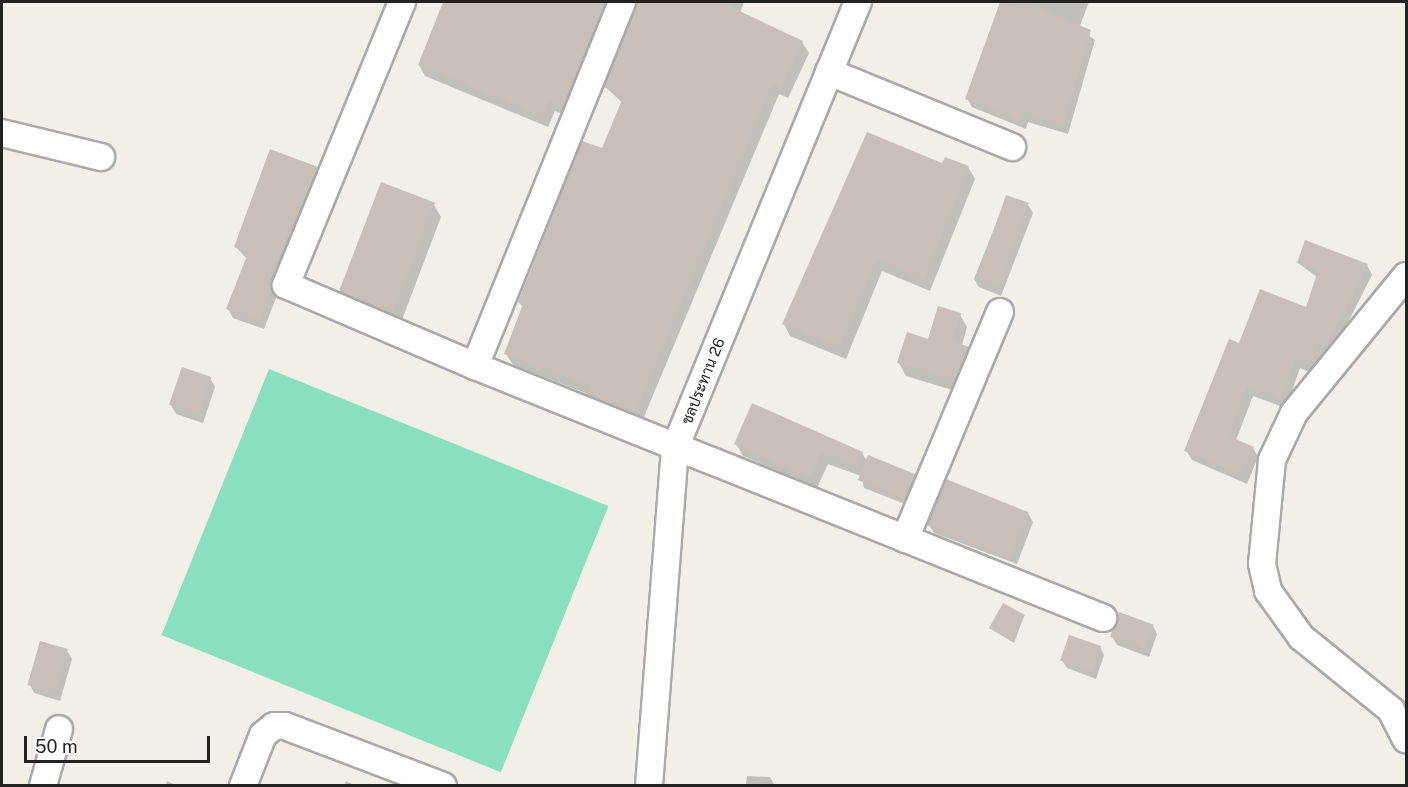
<!DOCTYPE html>
<meta charset="utf-8">
<style>
body{margin:0}
#map{position:relative;width:1408px;height:787px;overflow:hidden;background:#f2efe9;font-family:"Public Sans",Sarabun,sans-serif}
div>[style]{position:absolute}
.pitch>*{inset:0;background:#88e0be;transform-origin:0 0}
.shadow>*{inset:0;background:#0003}
.building>*{inset:0;background:#c7bfb8;transform-origin:0 0}
.roads{filter:drop-shadow(2px 0 #a9a9a9) drop-shadow(-2px 0 #a9a9a9) drop-shadow(0 2px #a9a9a9) drop-shadow(0 -2px #a9a9a9)}
.minor>*{height:26px;margin:-13px;padding:0 13px;transform-origin:13px;border-radius:13px;background:#fff}
span{translate:-50% -50%;white-space:nowrap;text-align:center;line-height:1.15;-webkit-text-stroke:5px #fff;paint-order:stroke}
.street-label{font-size:15px;color:#222}
.frame{position:absolute;inset:0;border:3px solid #222;pointer-events:none}
.scale{position:absolute;left:24px;top:736px;width:186px;height:27px;box-sizing:border-box;border:3px solid #222;border-top:0;padding-left:8px;font-size:18px;line-height:21px;white-space:nowrap;color:#222;-webkit-text-stroke:4px #fff;paint-order:stroke}
</style>
<div id="map">
<div class="pitch">
<i style="left:269px;top:369px;width:366px;height:287px;rotate:22deg"></i>
</div>
<div class="shadow">
<i style="clip-path:polygon(446px 2px,602px 2px,596px 15px,606px 27px,567px 116px,555px 111px,548px 127px,425px 76px,419px 65px)"></i>
<i style="clip-path:polygon(639px 2px,744px 2px,740px 13px,802px 42px,809px 53px,788px 98px,779px 94px,641px 424px,595px 406px,588px 394px,513px 365px,506px 354px,523px 308px,519px 302px,603px 150px,623px 103px,605px 87px)"></i>
<i style="clip-path:polygon(1002px 2px,1089px 2px,1079px 28px,1095px 40px,1068px 134px,1028px 122px,1026px 129px,972px 107px,967px 98px)"></i>
<i style="clip-path:polygon(943px 165px,968px 167px,975px 179px,930px 291px,882px 271px,846px 359px,790px 336px,784px 324px)"></i>
<i style="clip-path:polygon(317px 168px,322px 177px,271px 291px,276px 298px,264px 329px,233px 318px,228px 309px,247px 259px,236px 247px)"></i>
<i style="clip-path:polygon(1007px 196px,1028px 205px,1033px 213px,1001px 296px,979px 287px,974px 279px)"></i>
<i style="clip-path:polygon(434px 205px,441px 217px,400px 325px,349px 304px,341px 291px)"></i>
<i style="clip-path:polygon(1298px 263px,1367px 265px,1372px 275px,1331px 356px,1322px 353px,1314px 374px,1300px 368px,1286px 408px,1253px 396px,1236px 440px,1253px 448px,1258px 457px,1247px 484px,1192px 460px,1186px 450px,1240px 345px,1307px 309px,1317px 277px)"></i>
<i style="clip-path:polygon(960px 315px,967px 327px,962px 345px,976px 361px,962px 393px,906px 376px,899px 363px)"></i>
<i style="clip-path:polygon(210px 378px,215px 387px,203px 423px,176px 414px,171px 405px)"></i>
<i style="clip-path:polygon(736px 444px,862px 453px,867px 461px,915px 475px,920px 483px,910px 506px,864px 488px,861px 476px,828px 464px,817px 488px,743px 456px)"></i>
<i style="clip-path:polygon(1028px 513px,1033px 522px,1017px 564px,934px 533px,929px 525px)"></i>
<i style="clip-path:polygon(1024px 616px,1014px 643px,992px 629px)"></i>
<i style="clip-path:polygon(1153px 626px,1157px 634px,1149px 657px,1117px 645px,1112px 636px)"></i>
<i style="clip-path:polygon(1100px 647px,1104px 655px,1096px 679px,1067px 668px,1062px 660px)"></i>
<i style="clip-path:polygon(67px 651px,72px 659px,60px 701px,34px 693px,30px 685px)"></i>
<i style="clip-path:polygon(747px 776px,770px 777px,775px 786px,746px 786px)"></i>
<i style="clip-path:polygon(167px 781px,177px 786px,165px 786px)"></i>
<i style="clip-path:polygon(346px 781px,356px 786px,344px 786px)"></i>
</div>
<div class="building">
<i style="clip-path:polygon(443px 2px,606px 2px,569px 94px,561px 106px,549px 101px,542px 117px,418px 65px)"></i>
<i style="clip-path:polygon(637px 2px,734px 2px,731px 7px,803px 41px,781px 87px,773px 83px,635px 414px,587px 395px,591px 387px,504px 354px,523px 304px,518px 302px,582px 141px,602px 148px,624px 95px,604px 87px)"></i>
<i style="clip-path:polygon(1000px 2px,1034px 6px,1091px 30px,1063px 126px,1023px 113px,1021px 121px,965px 99px)"></i>
<i style="clip-path:polygon(867px 132px,942px 163px,945px 157px,969px 166px,924px 280px,876px 260px,839px 348px,782px 324px)"></i>
<i style="clip-path:polygon(270px 149px,318px 167px,266px 284px,272px 289px,259px 322px,226px 309px,248px 253px,234px 247px)"></i>
<i style="left:381px;top:182px;width:58px;height:118px;rotate:21deg"></i>
<i style="left:1006px;top:195px;width:24px;height:90px;rotate:19deg"></i>
<i style="clip-path:polygon(1305px 240px,1368px 264px,1326px 347px,1317px 344px,1309px 365px,1295px 360px,1281px 399px,1247px 387px,1229px 436px,1254px 447px,1241px 475px,1184px 451px,1229px 339px,1239px 343px,1260px 289px,1306px 307px,1318px 271px,1297px 263px)"></i>
<i style="clip-path:polygon(938px 306px,961px 313px,952px 341px,969px 347px,955px 381px,897px 363px,907px 332px,928px 339px)"></i>
<i style="left:182px;top:367px;width:31px;height:40px;rotate:19deg"></i>
<i style="clip-path:polygon(752px 403px,863px 452px,858px 466px,821px 453px,810px 478px,734px 444px)"></i>
<i style="left:868px;top:455px;width:52px;height:27px;rotate:22deg"></i>
<i style="left:946px;top:479px;width:89px;height:50px;rotate:22deg"></i>
<i style="left:1003px;top:603px;width:25px;height:29px;rotate:29deg"></i>
<i style="left:1119px;top:612px;width:37px;height:26px;rotate:20deg"></i>
<i style="left:1069px;top:635px;width:34px;height:27px;rotate:19deg"></i>
<i style="left:40px;top:641px;width:29px;height:46px;rotate:16deg"></i>
</div>
<div class="roads">
<div class="minor">
<i style="left:402px;top:2px;width:306px;rotate:112.3deg"></i>
<i style="left:286px;top:285px;width:206px;rotate:23.2deg"></i>
<i style="left:475px;top:366px;width:677px;rotate:21.86deg"></i>
<i style="left:829px;top:72px;width:198px;rotate:22.3deg"></i>
<i style="left:2px;top:133px;width:102px;rotate:13.6deg"></i>
<i style="left:1406px;top:276px;width:177px;rotate:129.3deg"></i>
<i style="left:1294px;top:413px;width:52px;rotate:115.1deg"></i>
<i style="left:1272px;top:460px;width:104px;rotate:95.5deg"></i>
<i style="left:1262px;top:564px;width:28px;rotate:77deg"></i>
<i style="left:1268px;top:591px;width:57px;rotate:54.3deg"></i>
<i style="left:1301px;top:637px;width:116px;rotate:39deg"></i>
<i style="left:1391px;top:710px;width:33px;rotate:63deg"></i>
<i style="left:475px;top:366px;width:393px;rotate:-68deg"></i>
<i style="left:905px;top:539px;width:246px;rotate:-67.3deg"></i>
<i style="left:43px;top:786px;width:59px;rotate:-74.3deg"></i>
<i style="left:243px;top:786px;width:55px;rotate:-68.6deg"></i>
<i style="left:263px;top:735px;width:14px;rotate:-39deg"></i>
<i style="left:274px;top:726px;width:11px"></i>
<i style="left:285px;top:726px;width:169px;rotate:20.8deg"></i>
<i style="left:649px;top:786px;width:339px;rotate:-85.6deg"></i>
<i style="left:675px;top:448px;width:482px;rotate:-67.7deg"></i>
</div>
</div>
<div class="street-label">
<span style="left:703px;top:381px;rotate:-68deg">ชลประทาน 26</span>
</div>
<div class="frame"></div>
<div class="scale">50 m</div>
</div>
